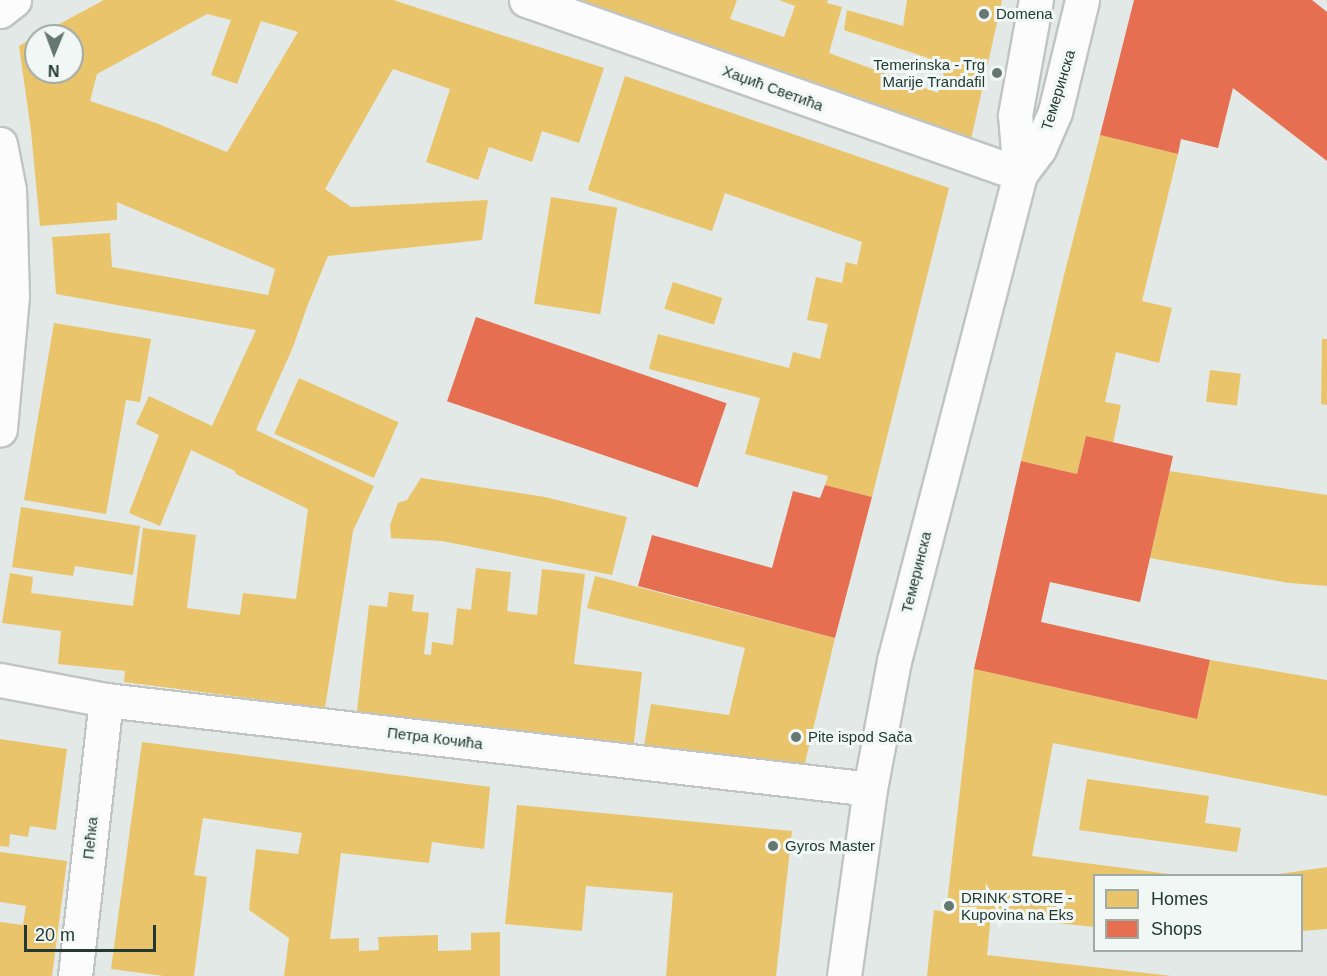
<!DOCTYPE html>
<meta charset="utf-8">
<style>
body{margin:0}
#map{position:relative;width:1327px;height:976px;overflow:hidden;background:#e3e9e6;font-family:Helvetica,sans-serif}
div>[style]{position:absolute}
.homes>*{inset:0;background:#e9c46a;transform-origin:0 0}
.shops>*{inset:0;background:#e76f51;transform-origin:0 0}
.roads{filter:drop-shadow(2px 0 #c0c5c3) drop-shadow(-2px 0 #c0c5c3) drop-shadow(0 2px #c0c5c3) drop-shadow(0 -2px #c0c5c3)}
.minor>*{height:33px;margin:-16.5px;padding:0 16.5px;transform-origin:16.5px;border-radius:16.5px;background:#fbfcfb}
.secondary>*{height:33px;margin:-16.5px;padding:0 16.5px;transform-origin:16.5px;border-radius:16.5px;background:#fbfcfb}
.dots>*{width:16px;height:16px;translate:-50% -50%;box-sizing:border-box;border:3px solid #f1f7f4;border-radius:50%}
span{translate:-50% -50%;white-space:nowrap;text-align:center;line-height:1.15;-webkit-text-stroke:6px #f1f7f4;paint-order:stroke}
.poi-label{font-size:15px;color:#223a33}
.left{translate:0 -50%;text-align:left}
.right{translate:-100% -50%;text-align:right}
.street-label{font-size:15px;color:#223a33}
.legend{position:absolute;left:1093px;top:874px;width:210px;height:78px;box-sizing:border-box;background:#f1f7f4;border:2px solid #9eaba7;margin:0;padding:8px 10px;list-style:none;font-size:18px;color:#223a33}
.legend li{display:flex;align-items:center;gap:12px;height:30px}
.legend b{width:30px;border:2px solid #9eaba7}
.north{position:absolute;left:24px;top:24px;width:60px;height:60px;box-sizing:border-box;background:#f1f7f4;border:2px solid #9eaba7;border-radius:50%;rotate:181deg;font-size:16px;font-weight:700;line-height:24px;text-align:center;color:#223a33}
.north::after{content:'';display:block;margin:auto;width:21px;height:27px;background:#667772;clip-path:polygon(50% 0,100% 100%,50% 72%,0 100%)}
.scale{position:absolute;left:24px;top:925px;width:132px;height:27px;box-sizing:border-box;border:3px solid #223a33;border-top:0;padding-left:8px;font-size:18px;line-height:21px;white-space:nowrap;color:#223a33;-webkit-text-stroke:4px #f1f7f4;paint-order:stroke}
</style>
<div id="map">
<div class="homes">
<i style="clip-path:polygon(evenodd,104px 0,393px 0,604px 68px,579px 143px,542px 131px,532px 162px,489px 147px,478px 180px,426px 162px,450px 89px,393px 69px,325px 189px,351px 207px,488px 200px,482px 240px,328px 256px,308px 304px,293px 347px,256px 430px,374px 486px,353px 531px,325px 708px,124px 682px,125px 671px,58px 664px,61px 631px,2px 623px,10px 573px,33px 577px,31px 593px,133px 606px,143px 528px,196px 535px,187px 608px,240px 615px,243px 593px,296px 599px,308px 509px,236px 474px,235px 471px,191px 450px,160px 526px,129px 513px,159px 435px,136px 424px,149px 396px,212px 426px,256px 330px,56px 294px,52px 237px,110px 233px,112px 267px,268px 295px,275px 269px,117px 202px,117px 220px,40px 226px,31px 131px,19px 46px,36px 36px,36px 72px,72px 72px,72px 36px,37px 36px,104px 0,207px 14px,231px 20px,211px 75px,237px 84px,261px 21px,298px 32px,227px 152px,156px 123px,90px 101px,97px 74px,207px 14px)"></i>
<i style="clip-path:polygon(564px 0,737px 0,730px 19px,784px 37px,795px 6px,779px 0,828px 0,827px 3px,842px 7px,829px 53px,938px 93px,946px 64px,844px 30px,847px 10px,903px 26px,907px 0,1002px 0,970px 144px)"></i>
<i style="clip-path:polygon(625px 76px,949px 188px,872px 497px,825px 485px,828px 476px,745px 454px,760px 398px,649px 369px,658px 334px,789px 368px,793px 352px,820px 359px,828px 324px,807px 320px,816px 277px,842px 283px,846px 262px,857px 265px,862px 242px,725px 193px,712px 231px,588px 190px)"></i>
<i style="clip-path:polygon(1100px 135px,1178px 154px,1142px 301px,1172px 308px,1159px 363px,1116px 352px,1105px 402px,1121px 405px,1113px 443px,1086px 436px,1077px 474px,1021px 461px,1062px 283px)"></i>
<i style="left:551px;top:197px;width:67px;height:108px;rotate:9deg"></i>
<i style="left:673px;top:282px;width:52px;height:28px;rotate:18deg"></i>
<i style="clip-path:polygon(54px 323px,151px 339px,140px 402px,126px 400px,106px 514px,24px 500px)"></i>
<i style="clip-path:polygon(1322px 339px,1327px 339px,1327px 405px,1321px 404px)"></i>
<i style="left:1210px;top:370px;width:31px;height:32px;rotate:7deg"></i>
<i style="left:299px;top:378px;width:109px;height:61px;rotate:24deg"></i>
<i style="clip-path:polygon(1169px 471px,1327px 495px,1327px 586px,1289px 583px,1150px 558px)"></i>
<i style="clip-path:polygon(421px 478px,545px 497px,627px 517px,612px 575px,442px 541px,391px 538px,390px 525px,398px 503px,407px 500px)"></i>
<i style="clip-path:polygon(21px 507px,140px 526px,133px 575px,75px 566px,73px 576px,12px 567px)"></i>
<i style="clip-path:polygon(476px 568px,511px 572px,507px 611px,537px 615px,542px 569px,585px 574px,574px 664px,642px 672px,633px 751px,356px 720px,369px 605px,387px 607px,389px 592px,414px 595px,412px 611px,429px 613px,424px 654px,431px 655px,432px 642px,453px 645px,457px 608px,471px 610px)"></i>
<i style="clip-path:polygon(595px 576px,835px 638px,803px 771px,643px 752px,651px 704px,729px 715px,745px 648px,587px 608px)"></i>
<i style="clip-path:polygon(1210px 660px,1327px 680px,1327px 796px,1053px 743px,1032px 856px,1184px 876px,1094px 876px,1094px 927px,991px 916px,987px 955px,1172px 976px,927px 976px,934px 910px,946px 912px,974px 669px,1197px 719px)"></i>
<i style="clip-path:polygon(0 739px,67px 749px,56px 830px,30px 826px,28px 837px,10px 834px,9px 847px,0 846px)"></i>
<i style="clip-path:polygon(142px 742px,490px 787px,484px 849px,432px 842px,429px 863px,341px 853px,330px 939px,359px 938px,359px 951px,379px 950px,378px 937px,438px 935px,438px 951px,471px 950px,471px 933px,500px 932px,500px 976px,284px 976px,289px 938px,249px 910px,256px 849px,298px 854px,302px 833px,203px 818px,194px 875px,207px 877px,194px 976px,164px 976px,111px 969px)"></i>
<i style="clip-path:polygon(1087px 779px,1209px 796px,1205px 823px,1241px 828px,1237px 852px,1079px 830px)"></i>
<i style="clip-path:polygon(517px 805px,792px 831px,776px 976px,666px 976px,673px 893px,586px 886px,582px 931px,505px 924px)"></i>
<i style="clip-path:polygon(0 852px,67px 861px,52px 976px,0 976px,0 922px,23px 925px,26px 906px,0 902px)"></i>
<i style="clip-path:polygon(1327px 867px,1327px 929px,1302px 931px,1302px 876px,1279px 874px)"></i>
</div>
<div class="shops">
<i style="clip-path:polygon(1134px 0,1312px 0,1327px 12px,1327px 161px,1233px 88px,1218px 148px,1181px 139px,1178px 154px,1100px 135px)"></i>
<i style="left:476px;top:317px;width:265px;height:89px;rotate:19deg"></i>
<i style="clip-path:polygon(1086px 436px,1173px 456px,1140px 602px,1050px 582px,1041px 622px,1210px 660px,1197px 719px,974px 669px,1021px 461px,1077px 474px)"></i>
<i style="clip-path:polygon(825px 485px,872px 497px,835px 638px,638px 586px,652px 535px,772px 568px,793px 491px,820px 498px)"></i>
</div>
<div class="roads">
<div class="minor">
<i style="left:526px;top:0;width:524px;rotate:19.4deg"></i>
<i style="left:0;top:11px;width:18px;rotate:-38deg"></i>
<i style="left:0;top:144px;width:47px;rotate:78.9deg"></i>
<i style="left:9px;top:190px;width:106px;rotate:88.4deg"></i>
<i style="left:12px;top:296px;width:134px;rotate:95.2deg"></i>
<i style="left:0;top:680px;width:108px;rotate:10.7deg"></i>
<i style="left:106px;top:700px;width:769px;rotate:6.64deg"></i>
<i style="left:75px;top:976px;width:278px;rotate:-83.6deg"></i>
</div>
<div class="secondary">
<i style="left:1020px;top:174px;width:31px;rotate:-53deg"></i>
<i style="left:1039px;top:149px;width:40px;rotate:-66.6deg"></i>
<i style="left:1055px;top:112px;width:115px;rotate:-76.4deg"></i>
<i style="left:844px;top:976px;width:189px;rotate:-82.1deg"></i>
<i style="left:870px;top:789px;width:130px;rotate:-79.4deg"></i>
<i style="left:894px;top:661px;width:503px;rotate:-75.49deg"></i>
<i style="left:1020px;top:174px;width:59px;rotate:-94.8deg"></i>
<i style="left:1015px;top:115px;width:117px;rotate:-79.7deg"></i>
</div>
</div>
<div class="dots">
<i style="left:984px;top:14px;background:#667772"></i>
<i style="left:997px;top:73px;background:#667772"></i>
<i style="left:796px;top:737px;background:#667772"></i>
<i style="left:773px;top:846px;background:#667772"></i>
<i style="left:949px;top:906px;background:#667772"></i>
</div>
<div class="poi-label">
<span class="left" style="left:996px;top:14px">Domena</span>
<span class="right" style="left:985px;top:73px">Temerinska - Trg<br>Marije Trandafil</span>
<span class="left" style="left:808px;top:737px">Pite ispod Sača</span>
<span class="left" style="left:785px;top:846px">Gyros Master</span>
<span class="left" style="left:961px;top:906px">DRINK STORE -<br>Kupovina na Eks</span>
</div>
<div class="street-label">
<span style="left:773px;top:88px;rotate:20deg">Хаџић Светића</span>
<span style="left:1058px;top:90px;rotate:-73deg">Темеринска</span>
<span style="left:916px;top:572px;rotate:-76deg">Темеринска</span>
<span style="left:435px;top:738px;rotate:7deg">Петра Кочића</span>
<span style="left:90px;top:838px;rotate:-84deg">Пећка</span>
</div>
<ul class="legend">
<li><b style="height:16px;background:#e9c46a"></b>Homes</li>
<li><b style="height:16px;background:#e76f51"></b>Shops</li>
</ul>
<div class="north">N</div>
<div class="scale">20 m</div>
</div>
